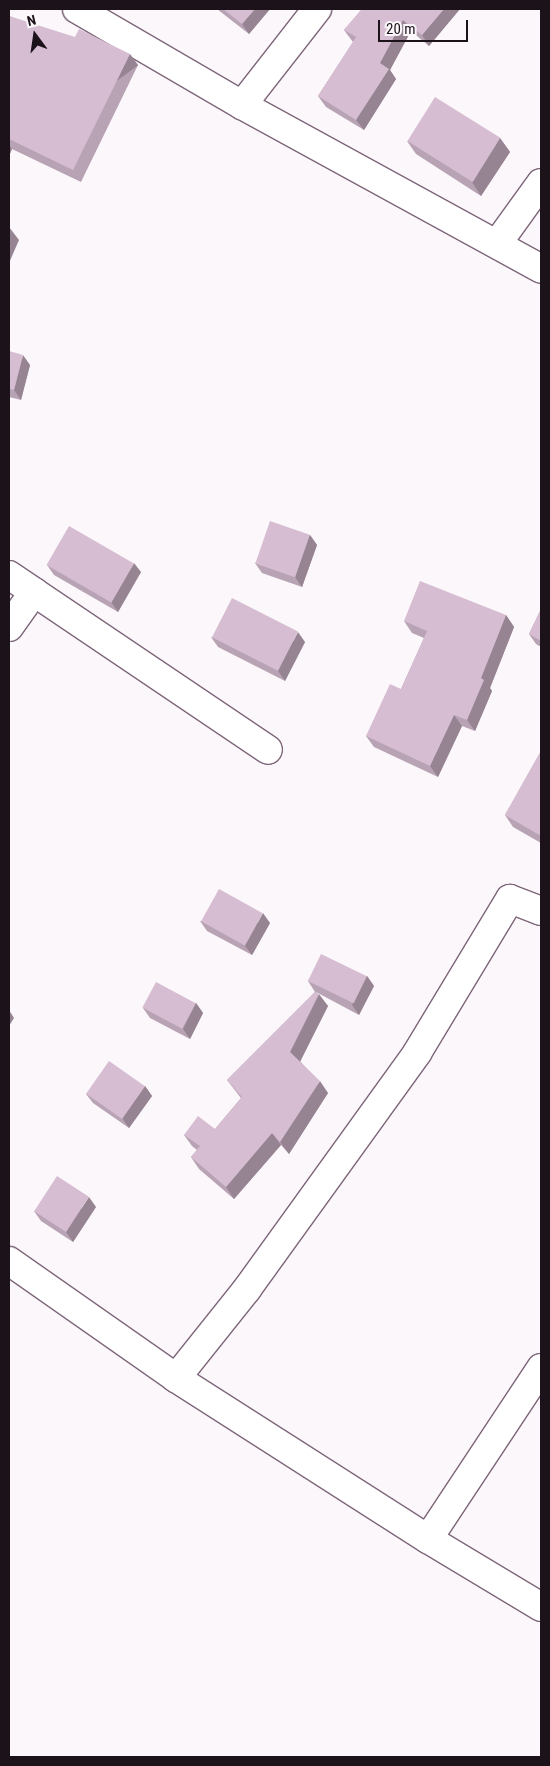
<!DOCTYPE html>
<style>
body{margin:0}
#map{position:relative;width:550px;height:1766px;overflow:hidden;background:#fcf7fb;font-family:"Roboto Condensed",sans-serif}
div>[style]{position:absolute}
.roads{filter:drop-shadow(1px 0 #7d6679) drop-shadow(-1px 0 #7d6679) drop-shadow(0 1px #7d6679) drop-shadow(0 -1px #7d6679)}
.minor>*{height:28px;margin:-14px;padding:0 14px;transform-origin:14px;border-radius:14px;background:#fff}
.wall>*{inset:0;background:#b8a3b5}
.shaded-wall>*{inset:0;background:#968493;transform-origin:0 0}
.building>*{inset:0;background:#d6bdd2;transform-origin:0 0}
span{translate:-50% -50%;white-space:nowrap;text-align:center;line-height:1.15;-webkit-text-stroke:4.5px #fcf7fb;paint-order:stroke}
.frame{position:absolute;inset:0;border:10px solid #1c131a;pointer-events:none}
.north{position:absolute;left:10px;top:10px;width:50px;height:50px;-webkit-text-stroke:4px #fcf7fb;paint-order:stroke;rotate:346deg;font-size:14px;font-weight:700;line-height:20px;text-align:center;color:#1c131a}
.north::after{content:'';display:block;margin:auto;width:18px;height:22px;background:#1c131a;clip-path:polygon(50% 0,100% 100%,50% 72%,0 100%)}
.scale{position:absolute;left:378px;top:20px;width:90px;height:22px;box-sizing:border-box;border:2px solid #1c131a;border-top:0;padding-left:6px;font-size:15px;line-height:18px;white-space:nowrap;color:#1c131a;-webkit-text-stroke:4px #fcf7fb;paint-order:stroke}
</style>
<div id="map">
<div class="roads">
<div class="minor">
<i style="left:77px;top:9px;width:191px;rotate:30.2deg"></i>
<i style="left:242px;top:105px;width:341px;rotate:28.7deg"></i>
<i style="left:242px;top:105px;width:122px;rotate:-52deg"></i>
<i style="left:497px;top:244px;width:75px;rotate:-54.2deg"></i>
<i style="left:9px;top:575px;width:30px;rotate:34deg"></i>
<i style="left:9px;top:627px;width:43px;rotate:-54.5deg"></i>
<i style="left:34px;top:592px;width:282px;rotate:34deg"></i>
<i style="left:9px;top:1261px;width:204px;rotate:35deg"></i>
<i style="left:176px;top:1378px;width:299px;rotate:32.6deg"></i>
<i style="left:428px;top:1539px;width:132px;rotate:31deg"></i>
<i style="left:176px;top:1378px;width:114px;rotate:-51.4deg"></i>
<i style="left:247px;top:1289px;width:291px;rotate:-54.2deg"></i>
<i style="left:417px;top:1053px;width:180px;rotate:-58.9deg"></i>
<i style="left:510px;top:899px;width:33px;rotate:21deg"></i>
<i style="left:428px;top:1539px;width:205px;rotate:-56.5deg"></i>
</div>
</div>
<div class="wall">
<i style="clip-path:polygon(217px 9px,270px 9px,249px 34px)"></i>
<i style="clip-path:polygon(362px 9px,460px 9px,429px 46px,411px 31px,390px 70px,396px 79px,364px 130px,326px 107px,318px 96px,353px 42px,344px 30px)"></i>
<i style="clip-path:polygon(9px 16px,138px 65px,81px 182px,12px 149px,9px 156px)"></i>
<i style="clip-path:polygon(500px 138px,510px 152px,481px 196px,416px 154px,407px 141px)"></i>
<i style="clip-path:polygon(9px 351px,30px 365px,21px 400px,9px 397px)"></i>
<i style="clip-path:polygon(310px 535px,317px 545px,302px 587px,262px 573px,255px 563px)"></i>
<i style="clip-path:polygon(47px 565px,141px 572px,118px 612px,54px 575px)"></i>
<i style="clip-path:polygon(541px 609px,541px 647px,536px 644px,529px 634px)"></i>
<i style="clip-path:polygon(506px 615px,514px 627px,490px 688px,492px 691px,475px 731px,462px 726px,438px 777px,374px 747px,366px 736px,401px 689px,424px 638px,412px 633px,404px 621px)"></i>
<i style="clip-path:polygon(211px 637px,305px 642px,285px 681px,218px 647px)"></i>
<i style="clip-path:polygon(541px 751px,541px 843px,513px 827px,505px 815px)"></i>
<i style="clip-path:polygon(200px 921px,270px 923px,252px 955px,207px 931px)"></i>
<i style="clip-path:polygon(367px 976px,374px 986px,359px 1015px,316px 992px,328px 1006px,300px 1061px,328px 1093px,289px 1154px,281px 1145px,234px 1199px,199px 1169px,191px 1157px,197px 1150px,192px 1146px,184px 1135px,215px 1129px,241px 1098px,227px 1080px,315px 992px,308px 981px)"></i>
<i style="clip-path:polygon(196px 1003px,203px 1013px,190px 1039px,150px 1018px,143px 1008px)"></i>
<i style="clip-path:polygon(145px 1086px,152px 1096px,129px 1128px,93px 1103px,86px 1094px)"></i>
<i style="clip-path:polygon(96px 1207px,73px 1242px,41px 1221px,34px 1211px)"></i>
</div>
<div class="shaded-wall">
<i style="clip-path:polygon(255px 9px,270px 9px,249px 34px,242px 24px)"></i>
<i style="clip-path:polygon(444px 9px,460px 9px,429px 46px,422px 35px)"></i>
<i style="clip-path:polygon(403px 20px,411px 31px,390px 70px,396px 79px,364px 130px,356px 120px,380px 63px)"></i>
<i style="left:130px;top:54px;width:14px;height:129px;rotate:54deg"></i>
<i style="clip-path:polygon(500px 138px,510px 152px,481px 196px,472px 182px)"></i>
<i style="clip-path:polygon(9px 144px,12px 149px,9px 156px)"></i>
<i style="clip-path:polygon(9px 227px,19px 240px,9px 263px)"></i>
<i style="clip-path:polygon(23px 355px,30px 365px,21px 400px,14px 390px)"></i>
<i style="clip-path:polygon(310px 535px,317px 545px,302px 587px,295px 577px)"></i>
<i style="clip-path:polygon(134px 563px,141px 572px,118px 612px,111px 602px)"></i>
<i style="clip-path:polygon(506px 615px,514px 627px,490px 688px,492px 691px,475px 731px,467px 720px,481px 678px)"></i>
<i style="clip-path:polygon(298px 632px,305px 642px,285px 681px,278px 671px)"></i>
<i style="clip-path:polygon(454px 715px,462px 726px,438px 777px,430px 766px)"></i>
<i style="clip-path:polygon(263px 913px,270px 923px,252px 955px,245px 946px)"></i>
<i style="clip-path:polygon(367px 976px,374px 986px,359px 1015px,352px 1005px)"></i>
<i style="clip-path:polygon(319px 994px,328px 1006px,299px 1064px,290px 1052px)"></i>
<i style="clip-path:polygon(196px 1003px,203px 1013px,190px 1039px,183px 1029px)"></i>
<i style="clip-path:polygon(9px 1010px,14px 1018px,9px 1026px)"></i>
<i style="clip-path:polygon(320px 1081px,328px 1093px,289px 1154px,280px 1142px)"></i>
<i style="clip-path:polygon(145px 1086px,152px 1096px,129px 1128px,122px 1118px)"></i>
<i style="clip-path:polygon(272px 1133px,281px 1145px,234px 1199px,226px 1187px)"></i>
<i style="clip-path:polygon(89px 1197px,96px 1207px,73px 1242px,66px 1232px)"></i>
</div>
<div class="building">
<i style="clip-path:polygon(223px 9px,255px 9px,242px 24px)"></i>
<i style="clip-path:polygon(362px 9px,444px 9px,422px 35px,403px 20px,380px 63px,389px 69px,356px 120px,318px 96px,356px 37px,344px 30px)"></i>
<i style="clip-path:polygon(9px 16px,75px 37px,79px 29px,130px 54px,73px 170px,9px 139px)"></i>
<i style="left:435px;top:97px;width:77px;height:52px;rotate:32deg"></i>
<i style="clip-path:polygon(9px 351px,23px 355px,14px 390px,9px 389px)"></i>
<i style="left:270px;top:521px;width:42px;height:45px;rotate:19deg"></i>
<i style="left:69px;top:526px;width:75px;height:45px;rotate:30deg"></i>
<i style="clip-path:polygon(420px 581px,506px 615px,481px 678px,484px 680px,467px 720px,454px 715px,430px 766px,366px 736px,390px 684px,401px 689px,427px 631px,404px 621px)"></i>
<i style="left:232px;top:598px;width:74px;height:44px;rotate:27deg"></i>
<i style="clip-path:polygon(541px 609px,541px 641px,529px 634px)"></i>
<i style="clip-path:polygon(541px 751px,541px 836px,505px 815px)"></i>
<i style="left:219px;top:889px;width:50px;height:37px;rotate:29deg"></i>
<i style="left:321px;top:954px;width:51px;height:30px;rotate:26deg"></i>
<i style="left:156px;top:982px;width:45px;height:29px;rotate:28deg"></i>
<i style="clip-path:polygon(315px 992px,319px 994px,290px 1052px,320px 1081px,280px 1142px,272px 1133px,226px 1187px,191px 1157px,200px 1146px,184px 1135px,198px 1116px,215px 1129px,242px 1097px,227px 1080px)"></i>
<i style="left:109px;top:1061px;width:44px;height:40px;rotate:35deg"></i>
<i style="left:57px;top:1176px;width:38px;height:42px;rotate:33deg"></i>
</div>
<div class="frame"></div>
<div class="north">N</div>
<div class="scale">20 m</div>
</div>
